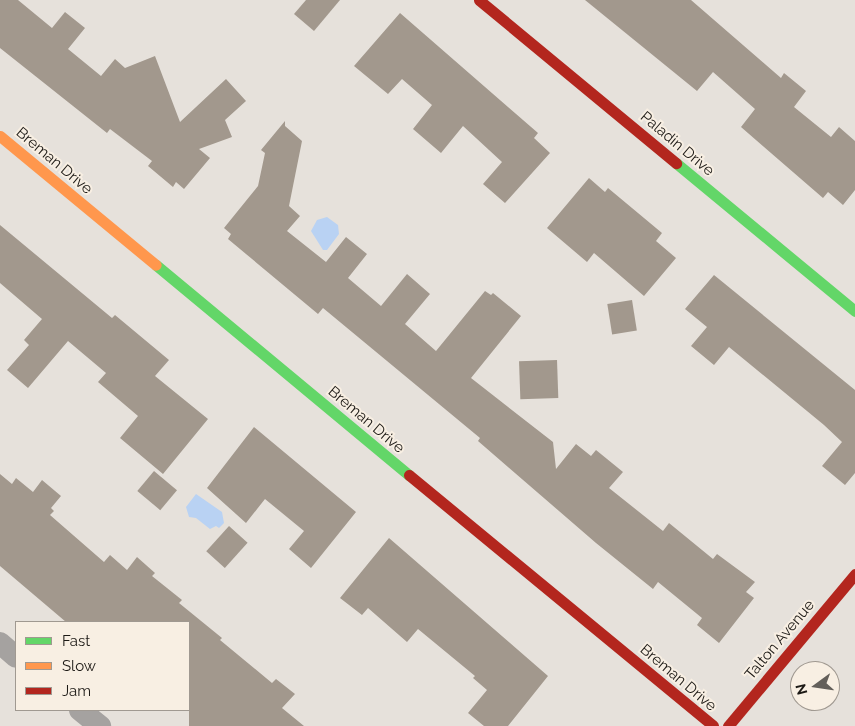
<!DOCTYPE html>
<style>
body{margin:0}
#map{position:relative;width:855px;height:726px;overflow:hidden;background:#e6e1db;font-family:Raleway,sans-serif}
div>[style]{position:absolute}
.water>*{inset:0;background:#b9d2f3}
.building>*{inset:0;background:#a2988d;transform-origin:0 0}
.street>*{height:22px;margin:-11px;padding:0 11px;transform-origin:11px;border-radius:11px;background:#a5a2a0}
.fast>*{height:11px;margin:-5.5px;padding:0 5.5px;transform-origin:5.5px;border-radius:5.5px;background:#63d668}
.slow>*{height:11px;margin:-5.5px;padding:0 5.5px;transform-origin:5.5px;border-radius:5.5px;background:#ff974d}
.jam>*{height:11px;margin:-5.5px;padding:0 5.5px;transform-origin:5.5px;border-radius:5.5px;background:#b3261e}
span{translate:-50% -50%;white-space:nowrap;text-align:center;line-height:1.15;-webkit-text-stroke:4px #f8efe3;paint-order:stroke}
.street-label{font-size:15px;color:#1c1915}
.legend{position:absolute;left:15px;top:621px;width:175px;height:90px;box-sizing:border-box;background:#f8efe3;border:1px solid #a09991;margin:0;padding:6px 9px;list-style:none;font-size:15px;color:#1c1915}
.legend li{display:flex;align-items:center;gap:10px;height:25px}
.legend b{width:25px;border:1px solid #a09991}
.north{position:absolute;left:790px;top:661px;width:50px;height:50px;box-sizing:border-box;background:#f8efe3;border:1px solid #a09991;border-radius:50%;rotate:256deg;font-size:14px;font-weight:700;line-height:20px;text-align:center;color:#1c1915}
.north::after{content:'';display:block;margin:auto;width:18px;height:22px;background:#635f5a;clip-path:polygon(50% 0,100% 100%,50% 72%,0 100%)}
</style>
<div id="map">
<div class="water">
<i style="clip-path:polygon(327px 217px,338px 225px,339px 234px,327px 250px,323px 250px,311px 231px,317px 220px)"></i>
<i style="clip-path:polygon(196px 494px,222px 512px,224px 523px,219px 528px,216px 526px,210px 529px,196px 518px,189px 517px,186px 507px)"></i>
</div>
<div class="building">
<i style="clip-path:polygon(0 0,18px 0,52px 28px,65px 12px,85px 28px,68px 49px,101px 76px,115px 59px,125px 68px,155px 56px,180px 122px,226px 79px,246px 101px,225px 120px,232px 137px,199px 149px,210px 158px,184px 189px,176px 182px,173px 187px,148px 166px,152px 161px,110px 129px,107px 133px,0 48px)"></i>
<i style="clip-path:polygon(306px 0,340px 0,314px 31px,294px 14px)"></i>
<i style="clip-path:polygon(585px 0,691px 0,781px 78px,784px 73px,806px 91px,794px 107px,831px 137px,839px 127px,855px 141px,855px 190px,843px 205px,828px 192px,823px 198px,741px 127px,755px 109px,713px 72px,697px 91px)"></i>
<i style="clip-path:polygon(400px 13px,538px 133px,534px 138px,550px 153px,505px 203px,483px 184px,502px 162px,463px 126px,441px 153px,413px 129px,432px 105px,402px 79px,388px 94px,354px 66px)"></i>
<i style="clip-path:polygon(285px 121px,285px 126px,302px 141px,289px 206px,300px 216px,287px 231px,326px 262px,346px 237px,367px 254px,348px 278px,381px 306px,407px 274px,430px 294px,405px 324px,436px 351px,485px 291px,491px 295px,493px 293px,521px 316px,471px 378px,553px 442px,556px 469px,576px 444px,591px 456px,596px 450px,623px 472px,609px 488px,663px 531px,669px 523px,713px 559px,717px 554px,755px 582px,746px 592px,754px 598px,719px 643px,697px 625px,702px 618px,658px 582px,653px 589px,596px 543px,478px 441px,480px 438px,323px 308px,318px 314px,228px 239px,231px 234px,224px 228px,258px 186px,265px 153px,261px 150px)"></i>
<i style="clip-path:polygon(589px 178px,605px 192px,608px 188px,662px 233px,656px 241px,676px 258px,644px 296px,594px 253px,587px 262px,547px 228px)"></i>
<i style="clip-path:polygon(0 225px,112px 318px,115px 315px,169px 360px,155px 376px,208px 419px,163px 474px,120px 438px,138px 416px,98px 382px,106px 373px,68px 341px,28px 388px,7px 370px,29px 345px,24px 340px,42px 319px,0 283px)"></i>
<i style="clip-path:polygon(714px 275px,855px 390px,855px 473px,845px 485px,822px 466px,842px 442px,824px 425px,729px 347px,714px 365px,691px 346px,707px 327px,685px 309px)"></i>
<i style="left:632px;top:300px;width:31px;height:25px;rotate:81deg"></i>
<i style="left:557px;top:360px;width:38px;height:38px;rotate:88deg"></i>
<i style="clip-path:polygon(254px 427px,356px 512px,311px 568px,289px 549px,304px 531px,265px 499px,246px 523px,207px 488px)"></i>
<i style="left:154px;top:471px;width:30px;height:26px;rotate:40deg"></i>
<i style="clip-path:polygon(0 474px,12px 484px,16px 478px,33px 492px,42px 480px,61px 496px,51px 508px,54px 511px,50px 515px,104px 562px,110px 555px,127px 570px,137px 557px,155px 573px,152px 576px,182px 600px,179px 603px,222px 638px,220px 640px,272px 683px,276px 679px,295px 694px,282px 708px,304px 726px,189px 726px,189px 622px,66px 622px,0 566px)"></i>
<i style="left:229px;top:526px;width:25px;height:34px;rotate:42deg"></i>
<i style="clip-path:polygon(389px 538px,548px 676px,508px 726px,484px 726px,468px 713px,487px 690px,473px 678px,475px 676px,418px 629px,407px 642px,368px 608px,362px 615px,340px 598px)"></i>
</div>
<div class="street">
<i style="left:0;top:643px;width:21px;rotate:41deg"></i>
<i style="left:80px;top:710px;width:26px;rotate:39deg"></i>
</div>
<div class="fast">
<i style="left:676px;top:163px;width:232px;rotate:39.6deg"></i>
<i style="left:156px;top:265px;width:329px;rotate:39.7deg"></i>
</div>
<div class="slow">
<i style="left:0;top:136px;width:202px;rotate:39.6deg"></i>
</div>
<div class="jam">
<i style="left:479px;top:0;width:256px;rotate:39.6deg"></i>
<i style="left:409px;top:475px;width:394px;rotate:39.5deg"></i>
<i style="left:728px;top:726px;width:198px;rotate:-50.1deg"></i>
</div>
<div class="street-label">
<span style="left:677px;top:144px;rotate:40deg">Paladin Drive</span>
<span style="left:54px;top:161px;rotate:40deg">Breman Drive</span>
<span style="left:366px;top:420px;rotate:40deg">Breman Drive</span>
<span style="left:780px;top:640px;rotate:-50deg">Talton Avenue</span>
<span style="left:678px;top:678px;rotate:40deg">Breman Drive</span>
</div>
<ul class="legend">
<li><b style="height:6px;background:#63d668"></b>Fast</li>
<li><b style="height:6px;background:#ff974d"></b>Slow</li>
<li><b style="height:6px;background:#b3261e"></b>Jam</li>
</ul>
<div class="north">N</div>
</div>
